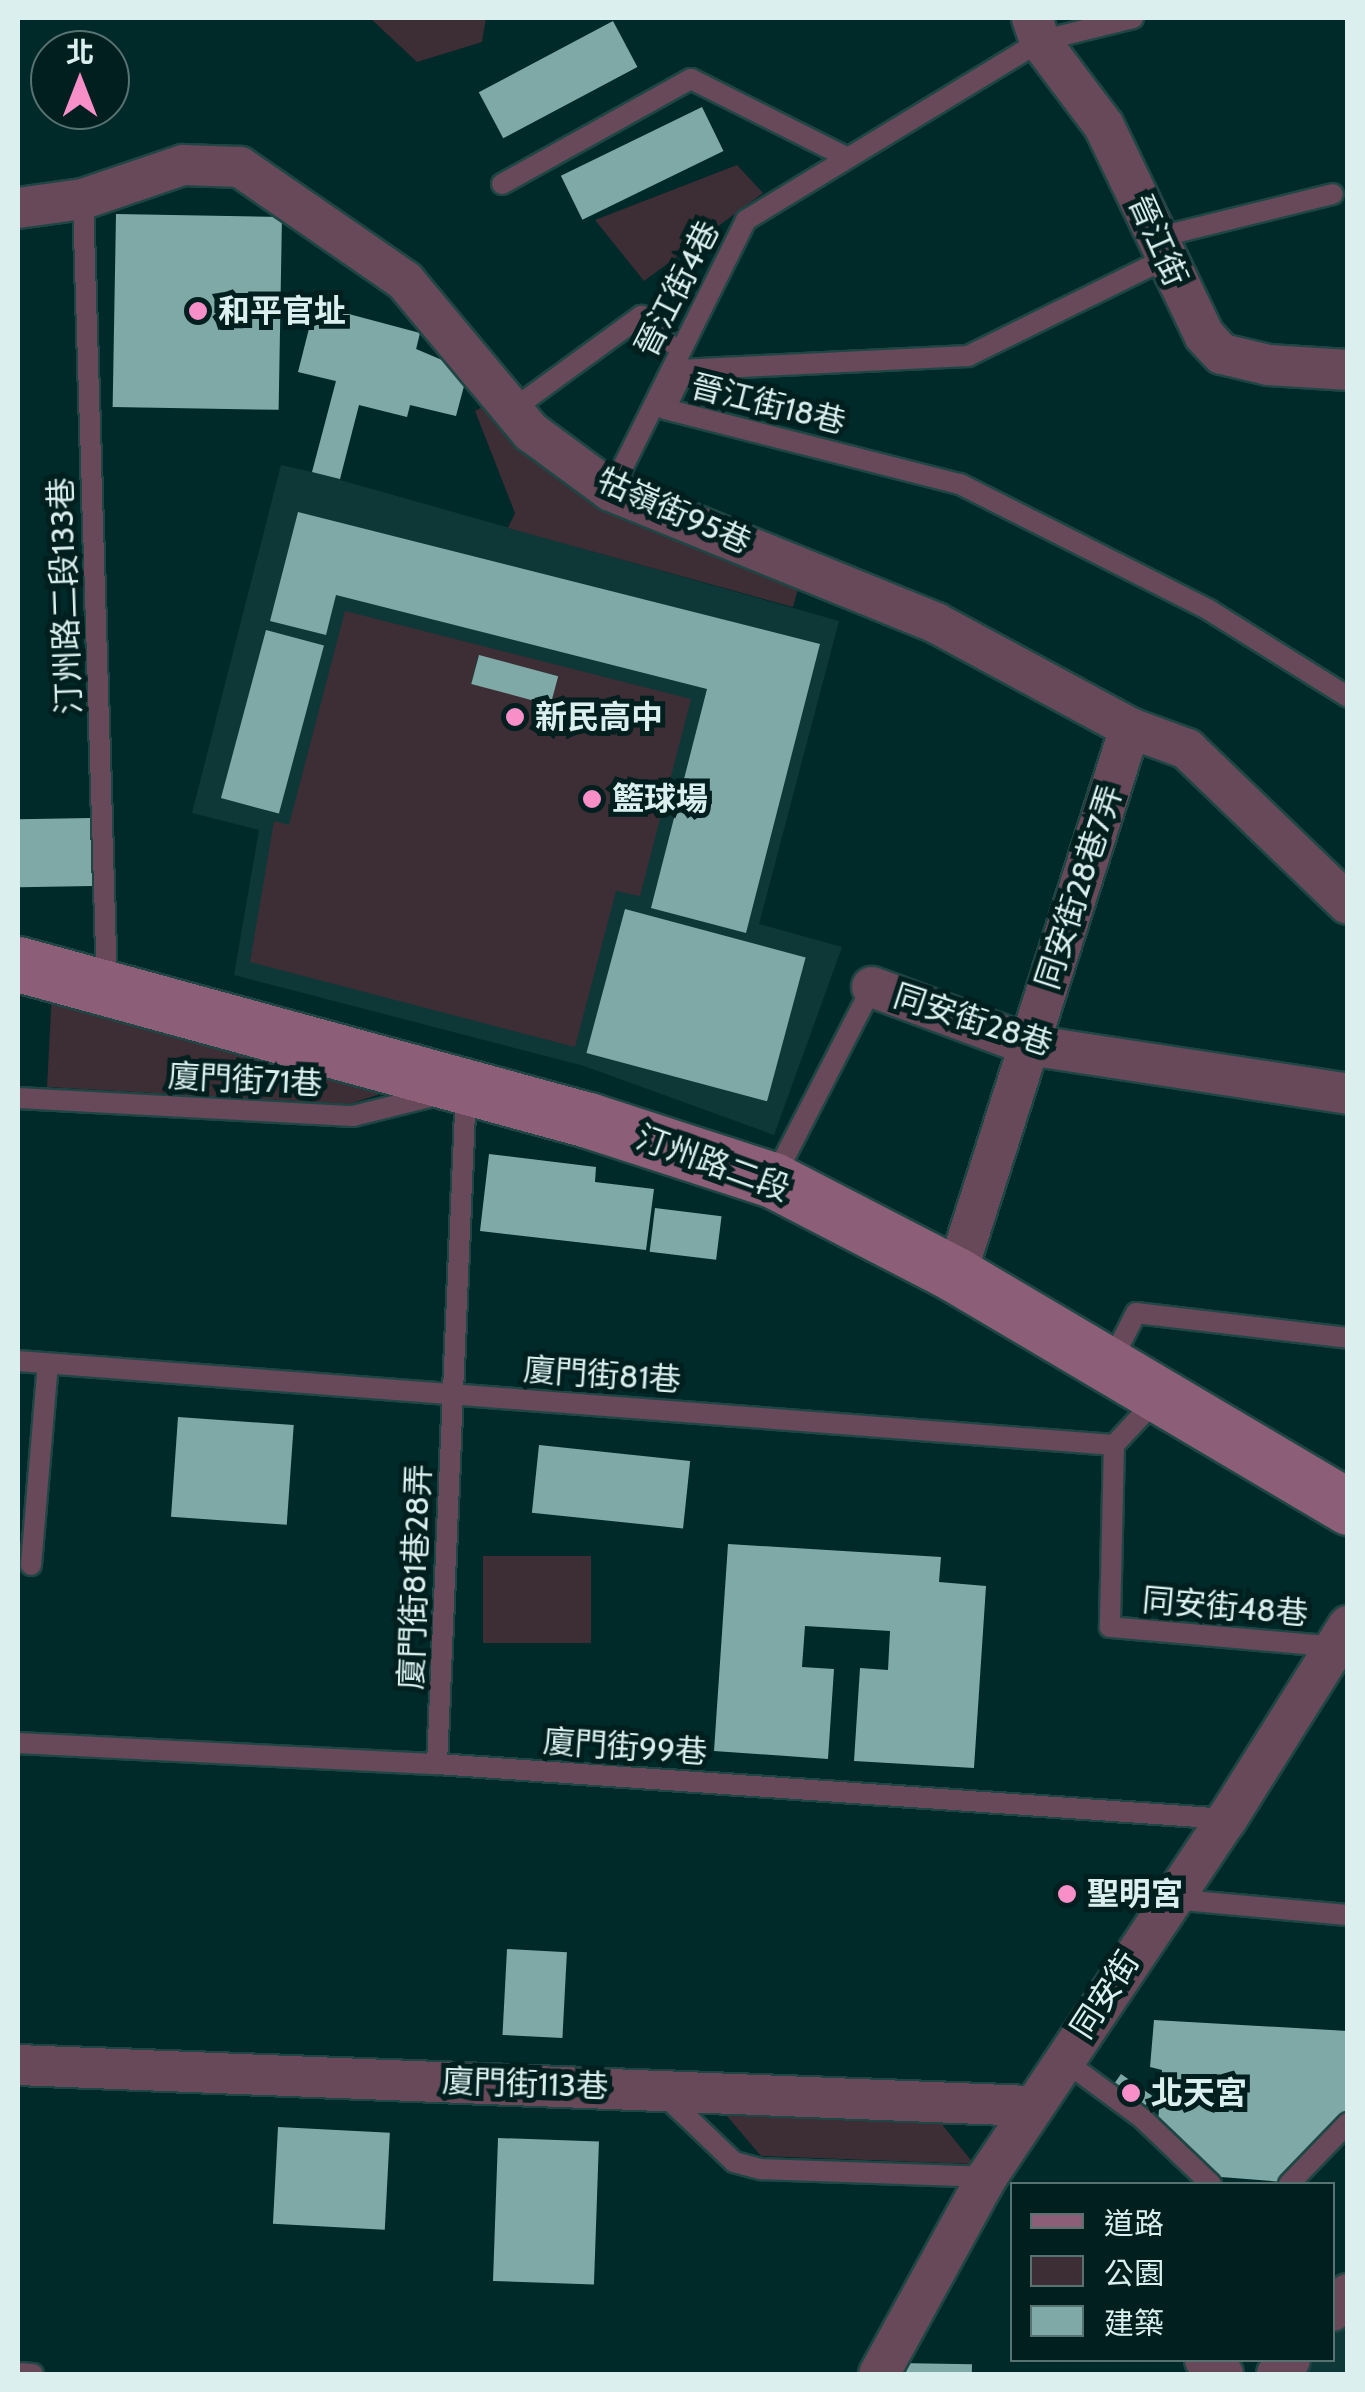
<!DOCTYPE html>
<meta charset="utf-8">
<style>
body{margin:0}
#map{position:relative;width:1365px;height:2392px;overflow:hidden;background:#002a29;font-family:Cabin,"Noto Sans TC",sans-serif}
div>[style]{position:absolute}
.built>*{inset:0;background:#0e3837}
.green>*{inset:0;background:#3d2d35;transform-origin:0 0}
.building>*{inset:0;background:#7fa9a7;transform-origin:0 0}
.roads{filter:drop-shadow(2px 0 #1f4645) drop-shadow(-2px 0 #1f4645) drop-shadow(0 2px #1f4645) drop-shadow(0 -2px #1f4645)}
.lane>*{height:20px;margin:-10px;padding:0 10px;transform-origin:10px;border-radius:10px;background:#674959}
.street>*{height:40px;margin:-20px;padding:0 20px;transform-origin:20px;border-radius:20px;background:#674959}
.secondary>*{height:55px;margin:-27.5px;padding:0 27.5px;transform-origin:27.5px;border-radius:27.5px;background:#8d5e77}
.dots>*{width:28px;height:28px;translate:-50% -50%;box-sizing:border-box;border:5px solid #001f1e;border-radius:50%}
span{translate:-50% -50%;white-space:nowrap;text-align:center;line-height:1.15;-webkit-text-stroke:10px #001f1e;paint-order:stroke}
.street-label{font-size:32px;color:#daefee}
.poi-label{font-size:32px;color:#daefee;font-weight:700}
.left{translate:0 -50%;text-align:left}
.frame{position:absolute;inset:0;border:20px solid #daefee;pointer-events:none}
.legend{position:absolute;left:1010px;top:2182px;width:325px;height:180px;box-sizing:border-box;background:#001f1e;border:2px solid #577271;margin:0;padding:12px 18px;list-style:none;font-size:30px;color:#daefee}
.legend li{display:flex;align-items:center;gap:20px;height:50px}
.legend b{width:50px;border:2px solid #577271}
.north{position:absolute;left:30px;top:30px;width:100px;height:100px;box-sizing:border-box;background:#001f1e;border:2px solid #577271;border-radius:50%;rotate:0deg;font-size:28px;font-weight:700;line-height:40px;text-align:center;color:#daefee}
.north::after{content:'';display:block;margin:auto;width:35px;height:45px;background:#f98fc9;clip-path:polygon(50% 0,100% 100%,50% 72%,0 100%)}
</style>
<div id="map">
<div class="built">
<i style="clip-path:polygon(315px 305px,420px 333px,417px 349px,468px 371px,456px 416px,411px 405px,407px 417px,359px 405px,340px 480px,839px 621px,759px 924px,842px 947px,774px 1135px,584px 1066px,234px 975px,259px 830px,192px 813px,281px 465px,312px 472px,336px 382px,298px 372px)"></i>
<i style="clip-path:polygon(1347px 2320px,1347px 2374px,1299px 2374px,1312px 2360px,1332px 2360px,1333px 2337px)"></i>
</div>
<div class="green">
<i style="clip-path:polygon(370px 18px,486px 18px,482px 42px,417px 62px)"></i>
<i style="clip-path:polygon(737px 165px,763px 193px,644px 281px,595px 220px)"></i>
<i style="clip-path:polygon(495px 400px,801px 578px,793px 607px,508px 528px,515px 513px,475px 411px)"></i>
<i style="clip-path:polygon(evenodd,345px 611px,691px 699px,640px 896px,616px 891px,575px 1047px,250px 962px,274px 821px,289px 825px,345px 611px,478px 656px,558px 676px,551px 703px,471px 684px,478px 656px)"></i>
<i style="clip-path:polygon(52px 992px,407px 1085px,350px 1104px,47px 1087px)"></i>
<i style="left:483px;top:1556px;width:108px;height:87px"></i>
<i style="clip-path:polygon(715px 2102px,932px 2112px,974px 2164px,761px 2156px)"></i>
</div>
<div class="building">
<i style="left:613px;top:21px;width:52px;height:152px;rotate:62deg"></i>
<i style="left:702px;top:107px;width:49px;height:157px;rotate:64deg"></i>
<i style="left:116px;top:214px;width:166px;height:193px;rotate:1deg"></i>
<i style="clip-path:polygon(315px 305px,420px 333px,416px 349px,468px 371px,456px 416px,410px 405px,407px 417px,359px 405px,340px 479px,312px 472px,336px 381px,298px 372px)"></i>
<i style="clip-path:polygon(298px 512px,820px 644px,746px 933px,651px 908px,707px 689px,336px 595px,326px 635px,270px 621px)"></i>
<i style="left:266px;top:630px;width:60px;height:174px;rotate:15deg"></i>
<i style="left:479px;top:655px;width:82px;height:30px;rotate:15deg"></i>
<i style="left:91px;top:818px;width:68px;height:73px;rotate:89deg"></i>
<i style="left:625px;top:909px;width:187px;height:149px;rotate:15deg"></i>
<i style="clip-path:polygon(489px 1154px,596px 1167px,595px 1182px,654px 1189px,646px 1250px,480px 1231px)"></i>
<i style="left:655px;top:1208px;width:67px;height:44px;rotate:7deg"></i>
<i style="left:178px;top:1417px;width:116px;height:100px;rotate:4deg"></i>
<i style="left:539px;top:1445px;width:152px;height:68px;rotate:6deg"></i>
<i style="clip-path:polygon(728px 1544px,941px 1557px,939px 1582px,986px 1586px,974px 1768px,854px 1761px,860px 1668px,888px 1670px,890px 1631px,805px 1626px,802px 1667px,834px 1669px,828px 1759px,714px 1751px)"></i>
<i style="left:507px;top:1949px;width:60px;height:86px;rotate:3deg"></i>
<i style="clip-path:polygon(1154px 2020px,1348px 2031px,1348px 2113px,1283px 2182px,1208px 2176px,1158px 2122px,1162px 2070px,1150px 2067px)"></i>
<i style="left:1121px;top:2074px;width:38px;height:19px;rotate:35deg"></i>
<i style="left:278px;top:2127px;width:112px;height:97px;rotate:3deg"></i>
<i style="left:498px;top:2138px;width:101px;height:143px;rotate:2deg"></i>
<i style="left:897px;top:2363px;width:75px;height:12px;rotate:1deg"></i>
</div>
<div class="roads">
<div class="lane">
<i style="left:502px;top:184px;width:216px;rotate:-29.1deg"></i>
<i style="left:691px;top:79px;width:171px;rotate:26.7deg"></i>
<i style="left:83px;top:199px;width:786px;rotate:88.25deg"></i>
<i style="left:1159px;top:237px;width:179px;rotate:-13.9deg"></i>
<i style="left:1167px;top:258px;width:222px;rotate:153.8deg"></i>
<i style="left:968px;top:356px;width:284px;rotate:177.2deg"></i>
<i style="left:684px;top:370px;width:43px;rotate:116deg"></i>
<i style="left:665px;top:409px;width:304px;rotate:14.3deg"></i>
<i style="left:960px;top:484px;width:279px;rotate:26.8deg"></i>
<i style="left:1209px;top:610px;width:164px;rotate:32deg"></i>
<i style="left:512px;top:410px;width:160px;rotate:-36.1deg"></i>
<i style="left:641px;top:316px;width:37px;rotate:45deg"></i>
<i style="left:611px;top:491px;width:303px;rotate:-63.5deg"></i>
<i style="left:746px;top:220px;width:344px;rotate:-31.3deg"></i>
<i style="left:1040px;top:41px;width:96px;rotate:-13.9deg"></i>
<i style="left:18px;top:1098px;width:335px;rotate:3.1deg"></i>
<i style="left:353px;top:1116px;width:87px;rotate:-14deg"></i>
<i style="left:774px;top:1178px;width:215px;rotate:-62.8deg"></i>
<i style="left:18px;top:1361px;width:1099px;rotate:4.38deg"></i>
<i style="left:1114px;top:1445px;width:63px;rotate:-46.9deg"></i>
<i style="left:1111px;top:1362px;width:55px;rotate:-63deg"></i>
<i style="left:1136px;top:1313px;width:213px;rotate:6.7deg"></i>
<i style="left:1114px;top:1445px;width:182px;rotate:91.3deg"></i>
<i style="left:1110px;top:1627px;width:228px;rotate:5deg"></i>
<i style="left:31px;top:1565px;width:202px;rotate:-85.2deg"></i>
<i style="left:18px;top:1743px;width:420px;rotate:2.9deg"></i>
<i style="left:437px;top:1764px;width:792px;rotate:3.98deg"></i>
<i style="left:437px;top:1764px;width:677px;rotate:-87.54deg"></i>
<i style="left:1171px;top:1899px;width:178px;rotate:5.2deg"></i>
<i style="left:1062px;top:2059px;width:101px;rotate:36.5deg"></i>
<i style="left:1143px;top:2119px;width:94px;rotate:43.7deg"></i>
<i style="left:664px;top:2095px;width:97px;rotate:43.7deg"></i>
<i style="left:734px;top:2162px;width:28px;rotate:15deg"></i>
<i style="left:761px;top:2169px;width:226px;rotate:2deg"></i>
<i style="left:1289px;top:2184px;width:85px;rotate:-46deg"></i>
<i style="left:18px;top:2373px;width:15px;rotate:4deg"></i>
</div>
<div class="street">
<i style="left:1032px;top:18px;width:24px;rotate:71deg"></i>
<i style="left:1040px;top:41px;width:106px;rotate:53deg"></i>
<i style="left:1104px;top:126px;width:232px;rotate:64.4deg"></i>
<i style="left:1204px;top:335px;width:26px;rotate:47deg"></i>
<i style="left:1222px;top:354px;width:48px;rotate:13.2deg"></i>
<i style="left:1269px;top:365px;width:79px;rotate:3.6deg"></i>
<i style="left:18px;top:208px;width:66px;rotate:-7.9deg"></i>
<i style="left:83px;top:199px;width:106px;rotate:-18.8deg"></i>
<i style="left:183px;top:165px;width:57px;rotate:2deg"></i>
<i style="left:240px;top:167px;width:201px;rotate:34.6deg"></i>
<i style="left:405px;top:281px;width:197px;rotate:50.2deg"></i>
<i style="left:531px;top:432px;width:99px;rotate:36.4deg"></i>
<i style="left:611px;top:491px;width:351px;rotate:22.1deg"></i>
<i style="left:936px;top:623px;width:221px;rotate:28.4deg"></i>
<i style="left:1130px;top:728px;width:61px;rotate:20.2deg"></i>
<i style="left:1187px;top:749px;width:223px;rotate:43.9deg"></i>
<i style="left:872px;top:987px;width:167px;rotate:20.3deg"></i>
<i style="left:1029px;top:1045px;width:323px;rotate:8.7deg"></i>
<i style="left:956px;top:1275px;width:574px;rotate:-72.35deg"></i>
<i style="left:18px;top:2065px;width:1015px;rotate:2.32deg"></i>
<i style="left:1332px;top:2311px;width:23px;rotate:-47deg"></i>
<i style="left:1205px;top:2360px;width:23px;rotate:38deg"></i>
<i style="left:879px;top:2374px;width:225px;rotate:-61.3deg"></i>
<i style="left:987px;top:2177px;width:431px;rotate:-56.2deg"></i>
<i style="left:1227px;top:1819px;width:228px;rotate:-57.9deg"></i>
<i style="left:1277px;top:2374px;width:19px;rotate:-47deg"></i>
</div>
<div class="secondary">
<i style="left:18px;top:964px;width:591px;rotate:15.31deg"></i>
<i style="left:588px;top:1120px;width:194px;rotate:18deg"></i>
<i style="left:773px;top:1180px;width:206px;rotate:27.4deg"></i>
<i style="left:956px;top:1275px;width:456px;rotate:30.6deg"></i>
</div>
</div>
<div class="dots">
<i style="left:198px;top:311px;background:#f98fc9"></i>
<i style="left:515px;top:717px;background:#f98fc9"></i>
<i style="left:592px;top:799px;background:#f98fc9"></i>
<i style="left:1067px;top:1894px;background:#f98fc9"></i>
<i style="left:1131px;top:2093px;background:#f98fc9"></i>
</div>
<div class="street-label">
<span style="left:1158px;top:240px;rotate:66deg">晉江街</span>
<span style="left:677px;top:289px;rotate:-63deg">晉江街4巷</span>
<span style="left:768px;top:404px;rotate:14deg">晉江街18巷</span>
<span style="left:674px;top:511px;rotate:24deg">牯嶺街95巷</span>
<span style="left:65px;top:596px;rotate:-92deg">汀州路二段133巷</span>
<span style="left:1079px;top:887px;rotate:-72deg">同安街28巷7弄</span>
<span style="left:973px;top:1020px;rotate:18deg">同安街28巷</span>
<span style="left:245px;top:1080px;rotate:3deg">廈門街71巷</span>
<span style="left:713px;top:1163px;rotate:20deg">汀州路二段</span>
<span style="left:602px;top:1375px;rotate:4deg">廈門街81巷</span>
<span style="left:415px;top:1577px;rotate:-88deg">廈門街81巷28弄</span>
<span style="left:1225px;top:1607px;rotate:5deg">同安街48巷</span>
<span style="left:625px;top:1747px;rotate:4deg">廈門街99巷</span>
<span style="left:1105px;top:1995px;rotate:-57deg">同安街</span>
<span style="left:525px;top:2084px;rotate:2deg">廈門街113巷</span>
</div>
<div class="poi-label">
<span class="left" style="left:218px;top:311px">和平官址</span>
<span class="left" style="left:535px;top:717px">新民高中</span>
<span class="left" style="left:612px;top:799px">籃球場</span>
<span class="left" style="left:1087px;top:1894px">聖明宮</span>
<span class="left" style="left:1151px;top:2093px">北天宮</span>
</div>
<div class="frame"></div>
<ul class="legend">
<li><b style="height:12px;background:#8d5e77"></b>道路</li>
<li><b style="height:28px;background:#3d2d35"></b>公園</li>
<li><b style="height:28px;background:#7fa9a7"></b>建築</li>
</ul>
<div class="north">北</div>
</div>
